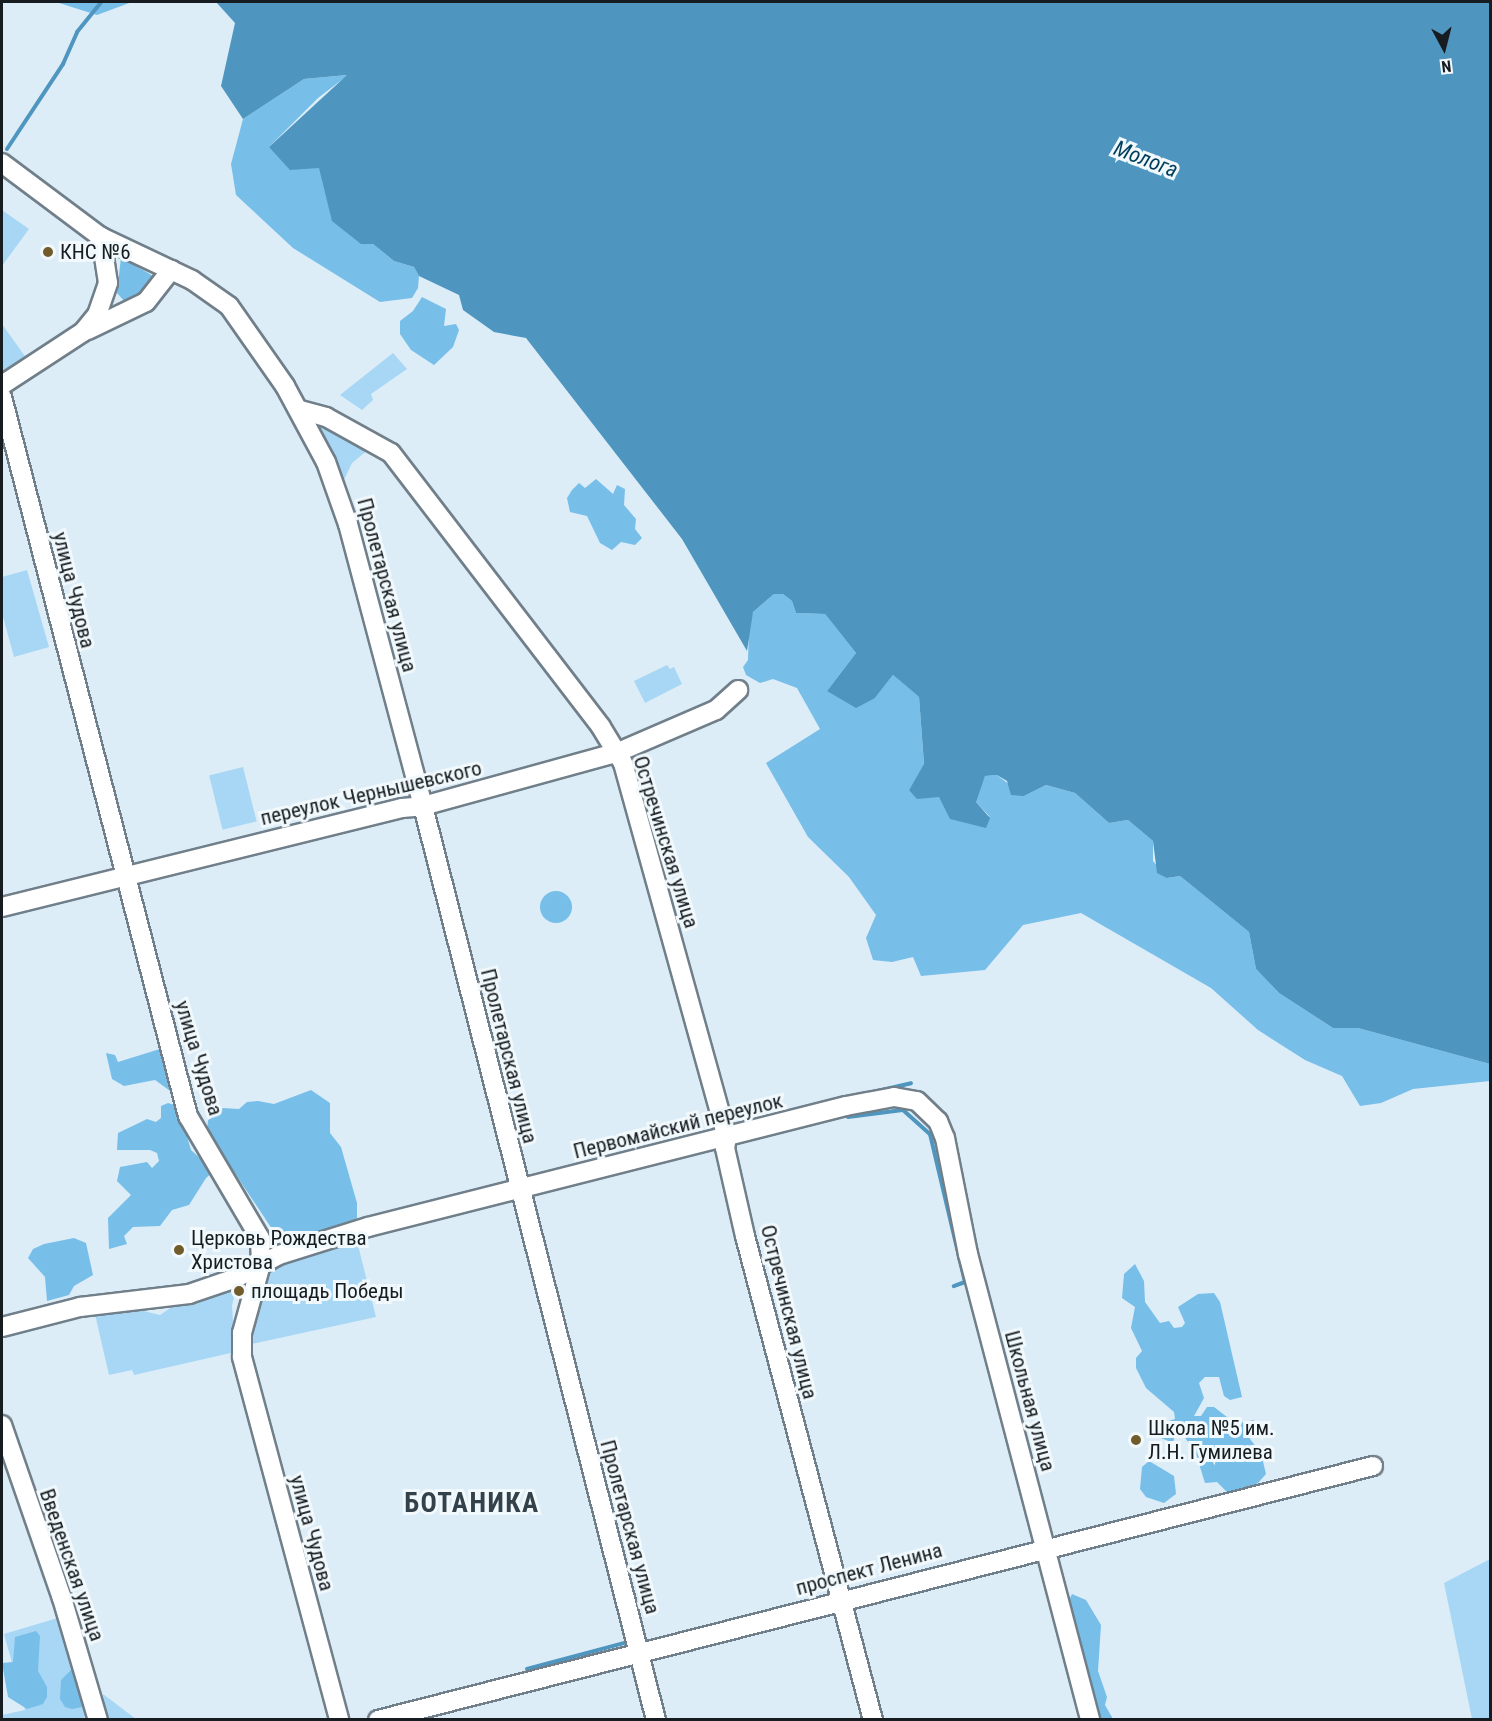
<!DOCTYPE html>
<meta charset="utf-8">
<style>
body{margin:0}
#map{position:relative;width:1492px;height:1721px;overflow:hidden;background:#dcedf8;font-family:"Roboto Condensed",sans-serif}
div>[style]{position:absolute}
.green>*{inset:0;background:#a7d7f5;transform-origin:0 0}
.forest>*{inset:0;background:#77bee9}
.round{border-radius:50%}
.water>*{inset:0;background:#4e96bf}
.stream>*{height:4px;margin:-2px;padding:0 2px;transform-origin:2px;border-radius:2px;background:#4e96bf}
.roads{filter:drop-shadow(2px 0 #707f89) drop-shadow(-2px 0 #707f89) drop-shadow(0 2px #707f89) drop-shadow(0 -2px #707f89)}
.minor>*{height:18px;margin:-9px;padding:0 9px;transform-origin:9px;border-radius:9px;background:#fff}
.dots>*{width:16px;height:16px;translate:-50% -50%;box-sizing:border-box;border:3px solid #f2f9fd;border-radius:50%}
span{translate:-50% -50%;white-space:nowrap;text-align:center;line-height:1.15;-webkit-text-stroke:6px #f2f9fd;paint-order:stroke}
.poi-label{font-size:21px;color:#161c20}
.left{translate:0 -50%;text-align:left}
.street-label{font-size:21px;color:#161c20}
.water-label{font-size:22px;color:#003e5b;font-style:italic}
.district-label{font-size:27px;color:#33414a;font-weight:700;letter-spacing:1.5px}
.frame{position:absolute;inset:0;border:3px solid #161c20;pointer-events:none}
.north{position:absolute;left:1414px;top:18px;width:60px;height:60px;-webkit-text-stroke:4px #f2f9fd;paint-order:stroke;rotate:173deg;font-size:16px;font-weight:700;line-height:24px;text-align:center;color:#161c20}
.north::after{content:'';display:block;margin:auto;width:21px;height:27px;background:#161c20;clip-path:polygon(50% 0,100% 100%,50% 72%,0 100%)}
</style>
<div id="map">
<div class="green">
<i style="clip-path:polygon(2px 210px,29px 229px,2px 266px)"></i>
<i style="clip-path:polygon(2px 324px,27px 359px,2px 374px)"></i>
<i style="clip-path:polygon(393px 353px,407px 369px,371px 394px,373px 400px,362px 410px,340px 395px)"></i>
<i style="clip-path:polygon(316px 423px,374px 445px,352px 463px,343px 482px)"></i>
<i style="clip-path:polygon(27px 570px,49px 647px,14px 657px,2px 613px,2px 577px)"></i>
<i style="clip-path:polygon(667px 665px,670px 669px,674px 667px,682px 684px,645px 703px,634px 681px)"></i>
<i style="left:243px;top:767px;width:56px;height:35px;rotate:76deg"></i>
<i style="clip-path:polygon(357px 1241px,376px 1317px,247px 1345px,263px 1278px,269px 1272px,303px 1255px)"></i>
<i style="clip-path:polygon(236px 1287px,232px 1306px,235px 1352px,134px 1375px,132px 1370px,109px 1375px,94px 1310px,131px 1308px,160px 1315px,182px 1300px)"></i>
<i style="clip-path:polygon(1490px 1559px,1490px 1719px,1472px 1719px,1444px 1583px)"></i>
<i style="clip-path:polygon(61px 1617px,89px 1711px,82px 1720px,2px 1719px,2px 1715px,25px 1710px,4px 1634px)"></i>
<i style="clip-path:polygon(103px 1694px,136px 1719px,105px 1719px)"></i>
</div>
<div class="forest">
<i style="clip-path:polygon(56px 2px,132px 2px,97px 15px)"></i>
<i style="clip-path:polygon(348px 75px,318px 98px,269px 147px,319px 167px,373px 244px,394px 261px,414px 267px,419px 276px,418px 288px,412px 298px,380px 302px,293px 248px,236px 195px,231px 164px,243px 119px,304px 79px)"></i>
<i style="clip-path:polygon(121px 257px,153px 276px,145px 288px,125px 302px,117px 293px)"></i>
<i style="clip-path:polygon(422px 297px,446px 309px,444px 326px,456px 324px,459px 330px,453px 347px,434px 365px,411px 350px,400px 334px,400px 321px,413px 311px)"></i>
<i style="clip-path:polygon(596px 479px,613px 494px,617px 485px,625px 489px,624px 505px,636px 519px,635px 529px,642px 538px,635px 545px,621px 542px,612px 550px,600px 543px,587px 516px,570px 512px,567px 498px,572px 490px,579px 483px,585px 488px)"></i>
<i style="clip-path:polygon(774px 594px,783px 594px,792px 601px,796px 613px,825px 614px,856px 653px,827px 691px,875px 698px,893px 675px,919px 697px,924px 765px,909px 790px,940px 797px,990px 817px,976px 802px,976px 795px,985px 776px,997px 775px,1024px 796px,1046px 785px,1075px 793px,1109px 823px,1128px 820px,1153px 841px,1153px 861px,1167px 878px,1180px 876px,1249px 932px,1256px 969px,1279px 993px,1333px 1028px,1358px 1028px,1490px 1064px,1490px 1081px,1413px 1089px,1381px 1103px,1360px 1106px,1342px 1076px,1305px 1060px,1258px 1030px,1211px 988px,1081px 913px,1023px 925px,985px 970px,921px 976px,913px 957px,892px 962px,873px 960px,866px 938px,876px 915px,849px 877px,808px 837px,766px 763px,820px 729px,797px 688px,773px 679px,760px 683px,746px 675px,743px 667px,748px 660px,749px 626px,753px 612px)"></i>
<i class="round" style="left:540px;top:891px;width:32px;height:32px"></i>
<i style="clip-path:polygon(163px 1048px,173px 1093px,155px 1080px,124px 1086px,112px 1079px,106px 1053px,115px 1055px,118px 1062px)"></i>
<i style="clip-path:polygon(311px 1090px,330px 1103px,330px 1133px,341px 1147px,357px 1203px,357px 1218px,348px 1227px,290px 1245px,281px 1242px,272px 1229px,207px 1131px,208px 1120px,223px 1108px,239px 1109px,247px 1102px,258px 1101px,274px 1104px)"></i>
<i style="clip-path:polygon(168px 1103px,178px 1106px,191px 1150px,214px 1171px,206px 1178px,189px 1205px,172px 1210px,160px 1226px,133px 1227px,124px 1236px,127px 1244px,109px 1249px,108px 1218px,131px 1195px,117px 1181px,120px 1167px,147px 1162px,152px 1168px,159px 1161px,157px 1153px,150px 1150px,117px 1150px,118px 1133px,147px 1119px,156px 1122px,161px 1118px,161px 1106px)"></i>
<i style="clip-path:polygon(74px 1238px,86px 1243px,93px 1275px,74px 1286px,69px 1295px,47px 1301px,45px 1277px,28px 1258px,33px 1249px,44px 1244px)"></i>
<i style="clip-path:polygon(1135px 1264px,1144px 1281px,1145px 1302px,1160px 1323px,1169px 1321px,1174px 1328px,1182px 1327px,1185px 1323px,1178px 1307px,1198px 1294px,1214px 1293px,1220px 1302px,1242px 1397px,1230px 1400px,1224px 1396px,1219px 1377px,1205px 1377px,1199px 1383px,1204px 1398px,1194px 1416px,1201px 1416px,1207px 1407px,1214px 1407px,1227px 1417px,1224px 1427px,1230px 1431px,1239px 1423px,1254px 1420px,1250px 1439px,1261px 1453px,1266px 1474px,1258px 1483px,1239px 1493px,1227px 1492px,1217px 1482px,1205px 1483px,1195px 1451px,1182px 1434px,1175px 1435px,1173px 1443px,1161px 1438px,1162px 1423px,1175px 1419px,1174px 1412px,1146px 1388px,1136px 1368px,1136px 1358px,1142px 1351px,1131px 1328px,1135px 1307px,1122px 1298px,1124px 1274px)"></i>
<i style="clip-path:polygon(1149px 1461px,1174px 1476px,1176px 1494px,1164px 1503px,1146px 1497px,1140px 1489px,1142px 1467px)"></i>
<i style="clip-path:polygon(1072px 1594px,1086px 1600px,1101px 1625px,1098px 1671px,1107px 1697px,1105px 1705px,1113px 1719px,1097px 1719px,1097px 1712px,1091px 1705px,1068px 1602px)"></i>
<i style="clip-path:polygon(36px 1631px,40px 1636px,38px 1671px,47px 1687px,47px 1697px,43px 1704px,27px 1709px,8px 1697px,2px 1663px,13px 1662px,15px 1637px)"></i>
<i style="clip-path:polygon(71px 1670px,78px 1671px,84px 1702px,82px 1707px,72px 1709px,65px 1707px,60px 1699px,61px 1680px)"></i>
</div>
<div class="water">
<i style="clip-path:polygon(216px 2px,1490px 2px,1490px 1064px,1358px 1028px,1333px 1028px,1279px 993px,1256px 969px,1249px 932px,1180px 876px,1167px 878px,1157px 873px,1153px 841px,1128px 820px,1109px 823px,1075px 793px,1046px 785px,1024px 796px,1011px 795px,1007px 781px,997px 775px,985px 776px,976px 802px,990px 818px,986px 828px,950px 819px,939px 797px,917px 799px,909px 790px,924px 764px,919px 697px,893px 675px,875px 698px,856px 708px,827px 691px,856px 653px,825px 614px,796px 613px,792px 601px,783px 594px,774px 594px,753px 612px,747px 651px,682px 539px,526px 338px,494px 332px,463px 310px,459px 295px,419px 276px,414px 267px,394px 261px,373px 244px,361px 244px,332px 221px,319px 168px,290px 170px,269px 147px,347px 75px,304px 79px,243px 119px,221px 86px,235px 23px)"></i>
</div>
<div class="stream">
<i style="left:7px;top:149px;width:102px;rotate:-56.6deg"></i>
<i style="left:63px;top:64px;width:35px;rotate:-66deg"></i>
<i style="left:77px;top:32px;width:38px;rotate:-51deg"></i>
<i style="left:873px;top:1092px;width:39px;rotate:-13deg"></i>
<i style="left:848px;top:1117px;width:55px;rotate:-7.3deg"></i>
<i style="left:903px;top:1110px;width:36px;rotate:42deg"></i>
<i style="left:930px;top:1134px;width:152px;rotate:76.7deg"></i>
<i style="left:965px;top:1282px;width:12px;rotate:160deg"></i>
<i style="left:527px;top:1669px;width:100px;rotate:-15deg"></i>
</div>
<div class="roads">
<div class="minor">
<i style="left:2px;top:163px;width:124px;rotate:36.8deg"></i>
<i style="left:101px;top:237px;width:101px;rotate:25.3deg"></i>
<i style="left:192px;top:280px;width:45px;rotate:35.1deg"></i>
<i style="left:229px;top:306px;width:98px;rotate:55deg"></i>
<i style="left:285px;top:386px;width:86px;rotate:61.7deg"></i>
<i style="left:326px;top:462px;width:66px;rotate:70.5deg"></i>
<i style="left:348px;top:524px;width:292px;rotate:75.1deg"></i>
<i style="left:423px;top:806px;width:943px;rotate:75.7deg"></i>
<i style="left:88px;top:330px;width:64px;rotate:-25.8deg"></i>
<i style="left:146px;top:302px;width:41px;rotate:-52deg"></i>
<i style="left:2px;top:385px;width:97px;rotate:-33.2deg"></i>
<i style="left:83px;top:332px;width:22px;rotate:-51deg"></i>
<i style="left:97px;top:315px;width:34px;rotate:-71deg"></i>
<i style="left:108px;top:283px;width:47px;rotate:-98.7deg"></i>
<i style="left:2px;top:397px;width:743px;rotate:75.5deg"></i>
<i style="left:188px;top:1116px;width:142px;rotate:59.5deg"></i>
<i style="left:260px;top:1238px;width:26px;rotate:88deg"></i>
<i style="left:261px;top:1264px;width:72px;rotate:105.4deg"></i>
<i style="left:242px;top:1333px;width:24px;rotate:90deg"></i>
<i style="left:242px;top:1357px;width:376px;rotate:75deg"></i>
<i style="left:300px;top:410px;width:27px;rotate:15deg"></i>
<i style="left:326px;top:417px;width:74px;rotate:29deg"></i>
<i style="left:391px;top:453px;width:345px;rotate:52.5deg"></i>
<i style="left:601px;top:727px;width:42px;rotate:58.6deg"></i>
<i style="left:623px;top:763px;width:388px;rotate:74.5deg"></i>
<i style="left:727px;top:1137px;width:11px;rotate:100deg"></i>
<i style="left:725px;top:1148px;width:90px;rotate:77.2deg"></i>
<i style="left:745px;top:1236px;width:501px;rotate:75.19deg"></i>
<i style="left:2px;top:907px;width:412px;rotate:-13.9deg"></i>
<i style="left:402px;top:808px;width:21px;rotate:-5deg"></i>
<i style="left:423px;top:806px;width:200px;rotate:-15.4deg"></i>
<i style="left:616px;top:753px;width:109px;rotate:-23.3deg"></i>
<i style="left:716px;top:710px;width:30px;rotate:-42deg"></i>
<i style="left:2px;top:1327px;width:81px;rotate:-14.4deg"></i>
<i style="left:80px;top:1307px;width:110px;rotate:-6.8deg"></i>
<i style="left:189px;top:1294px;width:50px;rotate:-18.8deg"></i>
<i style="left:236px;top:1278px;width:49px;rotate:-28.1deg"></i>
<i style="left:279px;top:1255px;width:93px;rotate:-17.5deg"></i>
<i style="left:368px;top:1227px;width:493px;rotate:-14.2deg"></i>
<i style="left:846px;top:1106px;width:49px;rotate:-10.6deg"></i>
<i style="left:894px;top:1097px;width:23px;rotate:10deg"></i>
<i style="left:917px;top:1101px;width:29px;rotate:44deg"></i>
<i style="left:938px;top:1121px;width:18px;rotate:68deg"></i>
<i style="left:945px;top:1138px;width:118px;rotate:78.8deg"></i>
<i style="left:968px;top:1254px;width:482px;rotate:75.3deg"></i>
<i style="left:2px;top:1425px;width:183px;rotate:70.9deg"></i>
<i style="left:62px;top:1598px;width:127px;rotate:73.6deg"></i>
<i style="left:378px;top:1720px;width:1027px;rotate:-14.32deg"></i>
</div>
</div>
<div class="dots">
<i style="left:48px;top:252px;background:#705b2b"></i>
<i style="left:179px;top:1250px;background:#705b2b"></i>
<i style="left:239px;top:1291px;background:#705b2b"></i>
<i style="left:1136px;top:1440px;background:#705b2b"></i>
</div>
<div class="poi-label">
<span class="left" style="left:60px;top:252px">КНС №6</span>
<span class="left" style="left:191px;top:1250px">Церковь Рождества<br>Христова</span>
<span class="left" style="left:251px;top:1291px">площадь Победы</span>
<span class="left" style="left:1148px;top:1440px">Школа №5 им.<br>Л.Н. Гумилева</span>
</div>
<div class="street-label">
<span style="left:387px;top:585px;rotate:75deg">Пролетарская улица</span>
<span style="left:74px;top:590px;rotate:76deg">улица Чудова</span>
<span style="left:371px;top:793px;rotate:-13deg">переулок Чернышевского</span>
<span style="left:666px;top:842px;rotate:73deg">Остречинская улица</span>
<span style="left:509px;top:1056px;rotate:76deg">Пролетарская улица</span>
<span style="left:199px;top:1058px;rotate:73deg">улица Чудова</span>
<span style="left:678px;top:1126px;rotate:-14deg">Первомайский переулок</span>
<span style="left:789px;top:1312px;rotate:76deg">Остречинская улица</span>
<span style="left:1030px;top:1401px;rotate:75deg">Школьная улица</span>
<span style="left:630px;top:1527px;rotate:75deg">Пролетарская улица</span>
<span style="left:312px;top:1533px;rotate:75deg">улица Чудова</span>
<span style="left:72px;top:1565px;rotate:71deg">Введенская улица</span>
<span style="left:869px;top:1569px;rotate:-15deg">проспект Ленина</span>
</div>
<div class="water-label">
<span style="left:1146px;top:159px;rotate:21deg">Молога</span>
</div>
<div class="district-label">
<span style="left:472px;top:1504px">БОТАНИКА</span>
</div>
<div class="frame"></div>
<div class="north">N</div>
</div>
